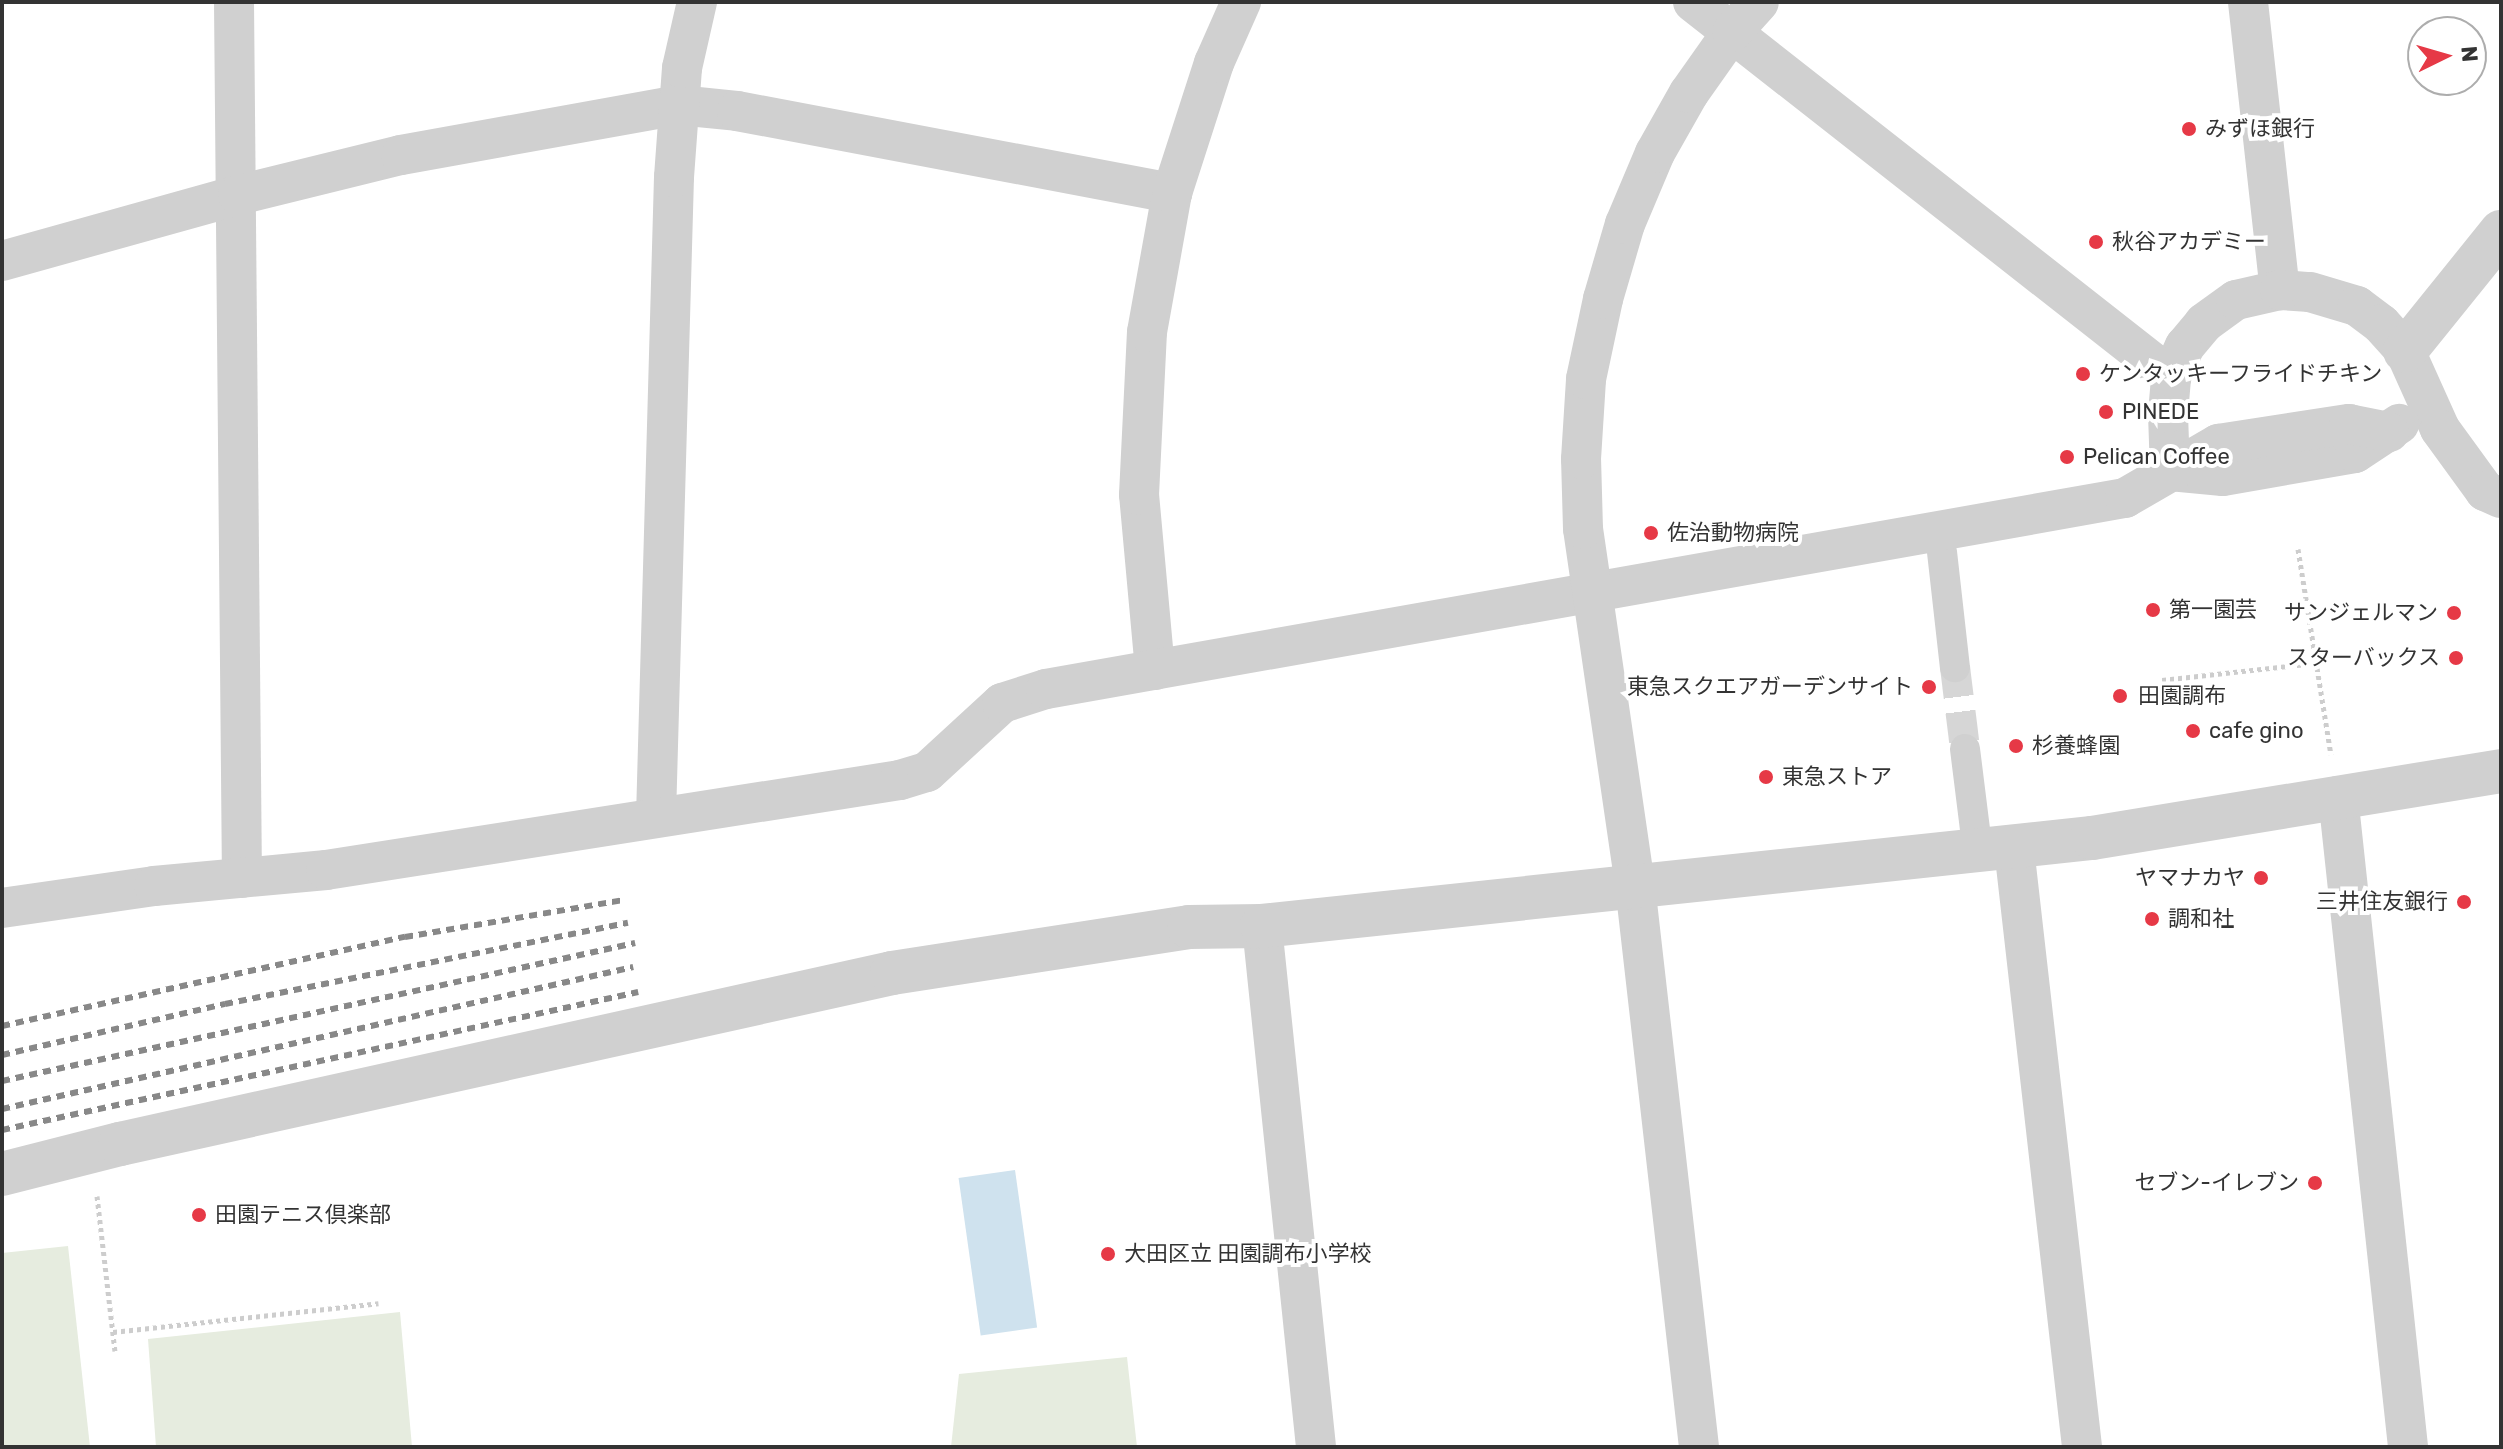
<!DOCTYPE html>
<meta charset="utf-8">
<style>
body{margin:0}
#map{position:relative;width:2503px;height:1449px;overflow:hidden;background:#fff;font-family:Rubik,"Noto Sans JP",sans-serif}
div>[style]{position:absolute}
.green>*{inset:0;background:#e6ecdf}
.water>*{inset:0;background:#cfe2ee;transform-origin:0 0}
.pedestrian-tunnel>*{height:30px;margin-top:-15px;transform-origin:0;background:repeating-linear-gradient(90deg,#d6d6d6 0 30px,transparent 0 45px)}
.path>*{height:5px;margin-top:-2.5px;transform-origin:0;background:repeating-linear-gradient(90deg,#cdcdcd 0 4px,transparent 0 8px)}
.pedestrian>*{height:30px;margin:-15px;padding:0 15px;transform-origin:15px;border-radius:15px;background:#d0d0d0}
.minor>*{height:40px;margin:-20px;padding:0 20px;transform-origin:20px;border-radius:20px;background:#d0d0d0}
.tertiary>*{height:44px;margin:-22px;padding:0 22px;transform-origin:22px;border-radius:22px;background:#d0d0d0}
.rail>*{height:6px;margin-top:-3px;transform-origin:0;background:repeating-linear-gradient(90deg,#888 0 8px,transparent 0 14px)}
.dots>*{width:22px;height:22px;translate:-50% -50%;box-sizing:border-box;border:4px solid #fff;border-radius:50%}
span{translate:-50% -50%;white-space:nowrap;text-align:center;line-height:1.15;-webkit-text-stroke:8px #fff;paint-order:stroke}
.poi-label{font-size:22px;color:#333}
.left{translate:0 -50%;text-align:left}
.right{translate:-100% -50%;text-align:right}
.frame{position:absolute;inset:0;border:4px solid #333;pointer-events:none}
.north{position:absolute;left:2407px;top:16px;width:80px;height:80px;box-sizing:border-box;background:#fff;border:2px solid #adadad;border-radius:50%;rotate:85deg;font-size:22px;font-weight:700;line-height:32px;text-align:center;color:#333}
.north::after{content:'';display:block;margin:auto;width:28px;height:36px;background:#e63946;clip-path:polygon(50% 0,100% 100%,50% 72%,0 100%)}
</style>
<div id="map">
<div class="green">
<i style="clip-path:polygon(68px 1246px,90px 1447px,2px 1447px,2px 1253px)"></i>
<i style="clip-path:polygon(400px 1312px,412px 1447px,156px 1447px,148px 1339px)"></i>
<i style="clip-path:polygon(1127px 1357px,1137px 1447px,951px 1447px,959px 1374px)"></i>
</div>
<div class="water">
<i style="left:1015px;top:1170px;width:159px;height:57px;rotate:82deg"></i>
</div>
<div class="pedestrian-tunnel">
<i style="left:1955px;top:667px;width:83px;rotate:83deg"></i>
</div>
<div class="path">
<i style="left:2298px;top:549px;width:208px;rotate:80.9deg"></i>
<i style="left:2162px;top:680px;width:155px;rotate:-6.3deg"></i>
<i style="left:97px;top:1196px;width:156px;rotate:83.4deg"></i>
<i style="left:113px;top:1332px;width:267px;rotate:-6.2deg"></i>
</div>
<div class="pedestrian">
<i style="left:1942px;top:552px;width:116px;rotate:83.6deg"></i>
<i style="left:1965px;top:749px;width:89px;rotate:82.9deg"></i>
</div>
<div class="minor">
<i style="left:234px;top:2px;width:876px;rotate:89.48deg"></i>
<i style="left:1693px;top:2px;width:608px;rotate:38.11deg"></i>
<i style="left:2248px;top:2px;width:290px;rotate:83.7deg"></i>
<i style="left:2px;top:261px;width:245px;rotate:-15.6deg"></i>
<i style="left:238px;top:195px;width:168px;rotate:-13.8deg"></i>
<i style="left:401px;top:155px;width:281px;rotate:-10.2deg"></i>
<i style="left:678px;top:105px;width:59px;rotate:5.8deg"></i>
<i style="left:737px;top:111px;width:443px;rotate:10.7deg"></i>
<i style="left:2170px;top:471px;width:58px;rotate:-92deg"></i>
<i style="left:2168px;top:413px;width:36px;rotate:-85deg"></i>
<i style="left:2171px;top:377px;width:34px;rotate:-66deg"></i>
<i style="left:2185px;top:346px;width:30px;rotate:-50deg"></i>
<i style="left:2204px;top:323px;width:39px;rotate:-36deg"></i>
<i style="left:2236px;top:300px;width:45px;rotate:-12.8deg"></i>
<i style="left:2280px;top:290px;width:30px;rotate:4deg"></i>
<i style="left:2310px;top:292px;width:49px;rotate:16.6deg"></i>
<i style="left:2357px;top:306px;width:30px;rotate:37deg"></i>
<i style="left:2381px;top:324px;width:36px;rotate:48deg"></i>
<i style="left:2405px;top:351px;width:85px;rotate:65.8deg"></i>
<i style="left:2440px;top:429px;width:77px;rotate:54deg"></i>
<i style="left:2485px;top:491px;width:17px;rotate:24deg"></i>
<i style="left:2170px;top:471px;width:53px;rotate:5.4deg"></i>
<i style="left:2223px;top:476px;width:134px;rotate:-9.9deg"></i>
<i style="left:2355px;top:453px;width:53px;rotate:-33.4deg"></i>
<i style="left:1155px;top:670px;width:176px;rotate:-95.2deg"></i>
<i style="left:1139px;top:495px;width:163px;rotate:-87.2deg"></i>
<i style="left:1147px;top:332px;width:141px;rotate:-79.8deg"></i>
<i style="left:1172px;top:193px;width:137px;rotate:-72.1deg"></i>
<i style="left:1214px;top:63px;width:67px;rotate:-66.1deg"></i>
<i style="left:2338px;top:796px;width:655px;rotate:83.86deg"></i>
<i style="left:656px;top:817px;width:640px;rotate:-88.39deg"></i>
<i style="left:674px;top:177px;width:109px;rotate:-85.8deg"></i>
<i style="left:682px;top:68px;width:68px;rotate:-77.2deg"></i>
<i style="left:2014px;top:848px;width:603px;rotate:83.52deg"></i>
<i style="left:2px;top:908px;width:154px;rotate:-8.2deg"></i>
<i style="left:154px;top:886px;width:173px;rotate:-5.3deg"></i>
<i style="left:326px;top:870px;width:581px;rotate:-8.91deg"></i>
<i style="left:900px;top:780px;width:28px;rotate:-17deg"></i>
<i style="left:927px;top:772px;width:102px;rotate:-42.6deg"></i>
<i style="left:1002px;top:703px;width:46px;rotate:-17.7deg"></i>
<i style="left:1046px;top:689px;width:1096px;rotate:-10.04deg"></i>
<i style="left:2125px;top:498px;width:108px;rotate:-30.1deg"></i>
<i style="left:2218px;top:444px;width:133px;rotate:-8.7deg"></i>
<i style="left:2349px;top:424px;width:41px;rotate:11.3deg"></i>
<i style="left:1262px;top:926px;width:524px;rotate:84.08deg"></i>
<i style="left:1699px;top:1447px;width:566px;rotate:-96.5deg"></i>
<i style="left:1635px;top:885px;width:360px;rotate:-98.3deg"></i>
<i style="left:1583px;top:529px;width:70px;rotate:-91.6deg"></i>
<i style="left:1581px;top:459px;width:80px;rotate:-86.4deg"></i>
<i style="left:1586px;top:379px;width:82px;rotate:-78deg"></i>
<i style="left:1603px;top:299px;width:78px;rotate:-73.7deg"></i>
<i style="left:1625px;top:224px;width:77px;rotate:-67.1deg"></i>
<i style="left:1655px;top:153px;width:69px;rotate:-60.5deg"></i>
<i style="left:1689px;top:93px;width:75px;rotate:-54.8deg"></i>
<i style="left:1732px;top:32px;width:40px;rotate:-48deg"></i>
</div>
<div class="tertiary">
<i style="left:2405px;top:351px;width:153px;rotate:-51.1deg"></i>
<i style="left:2px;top:1174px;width:122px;rotate:-14.3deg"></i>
<i style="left:120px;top:1144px;width:791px;rotate:-12.49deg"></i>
<i style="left:892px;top:973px;width:301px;rotate:-8.8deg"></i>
<i style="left:1189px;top:927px;width:73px;rotate:-0.8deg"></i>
<i style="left:1262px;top:926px;width:835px;rotate:-6.05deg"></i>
<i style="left:2092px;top:838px;width:414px;rotate:-9.3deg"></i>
</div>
<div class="rail">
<i style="left:2px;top:1026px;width:413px;rotate:-12.5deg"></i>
<i style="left:405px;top:937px;width:221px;rotate:-9.6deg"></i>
<i style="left:2px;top:1055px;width:229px;rotate:-12.9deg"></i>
<i style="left:225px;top:1004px;width:411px;rotate:-11.4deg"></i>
<i style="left:2px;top:1081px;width:648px;rotate:-12.3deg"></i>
<i style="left:2px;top:1109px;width:647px;rotate:-12.68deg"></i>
<i style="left:2px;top:1130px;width:651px;rotate:-12.24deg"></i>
</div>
<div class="dots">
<i style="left:2189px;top:129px;background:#e63946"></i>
<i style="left:2096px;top:242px;background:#e63946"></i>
<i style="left:2083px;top:374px;background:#e63946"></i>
<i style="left:2106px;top:412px;background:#e63946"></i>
<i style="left:2067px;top:457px;background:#e63946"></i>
<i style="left:1651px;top:533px;background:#e63946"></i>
<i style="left:2153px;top:610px;background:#e63946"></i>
<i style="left:2454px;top:613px;background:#e63946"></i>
<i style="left:2456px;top:658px;background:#e63946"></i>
<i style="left:1929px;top:687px;background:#e63946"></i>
<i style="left:2120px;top:696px;background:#e63946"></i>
<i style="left:2193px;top:731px;background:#e63946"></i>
<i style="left:2016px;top:746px;background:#e63946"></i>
<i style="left:1766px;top:777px;background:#e63946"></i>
<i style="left:2261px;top:878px;background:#e63946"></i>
<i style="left:2464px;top:902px;background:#e63946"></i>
<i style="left:2152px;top:919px;background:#e63946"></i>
<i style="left:2315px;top:1183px;background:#e63946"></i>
<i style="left:199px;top:1215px;background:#e63946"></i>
<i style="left:1108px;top:1254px;background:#e63946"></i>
</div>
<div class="poi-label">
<span class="left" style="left:2205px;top:129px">みずほ銀行</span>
<span class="left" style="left:2112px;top:242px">秋谷アカデミー</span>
<span class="left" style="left:2099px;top:374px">ケンタッキーフライドチキン</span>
<span class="left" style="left:2122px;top:412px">PINEDE</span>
<span class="left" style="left:2083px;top:457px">Pelican Coffee</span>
<span class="left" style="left:1667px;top:533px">佐治動物病院</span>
<span class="left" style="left:2169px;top:610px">第一園芸</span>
<span class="right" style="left:2438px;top:613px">サンジェルマン</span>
<span class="right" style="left:2440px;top:658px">スターバックス</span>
<span class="right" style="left:1913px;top:687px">東急スクエアガーデンサイト</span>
<span class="left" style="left:2138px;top:696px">田園調布</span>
<span class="left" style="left:2209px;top:731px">cafe gino</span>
<span class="left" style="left:2032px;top:746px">杉養蜂園</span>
<span class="left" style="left:1782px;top:777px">東急ストア</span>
<span class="right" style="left:2245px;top:878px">ヤマナカヤ</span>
<span class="right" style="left:2448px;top:902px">三井住友銀行</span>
<span class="left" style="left:2168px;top:919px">調和社</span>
<span class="right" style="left:2299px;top:1183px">セブン-イレブン</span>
<span class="left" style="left:215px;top:1215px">田園テニス倶楽部</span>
<span class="left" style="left:1124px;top:1254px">大田区立 田園調布小学校</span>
</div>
<div class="frame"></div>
<div class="north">N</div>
</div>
